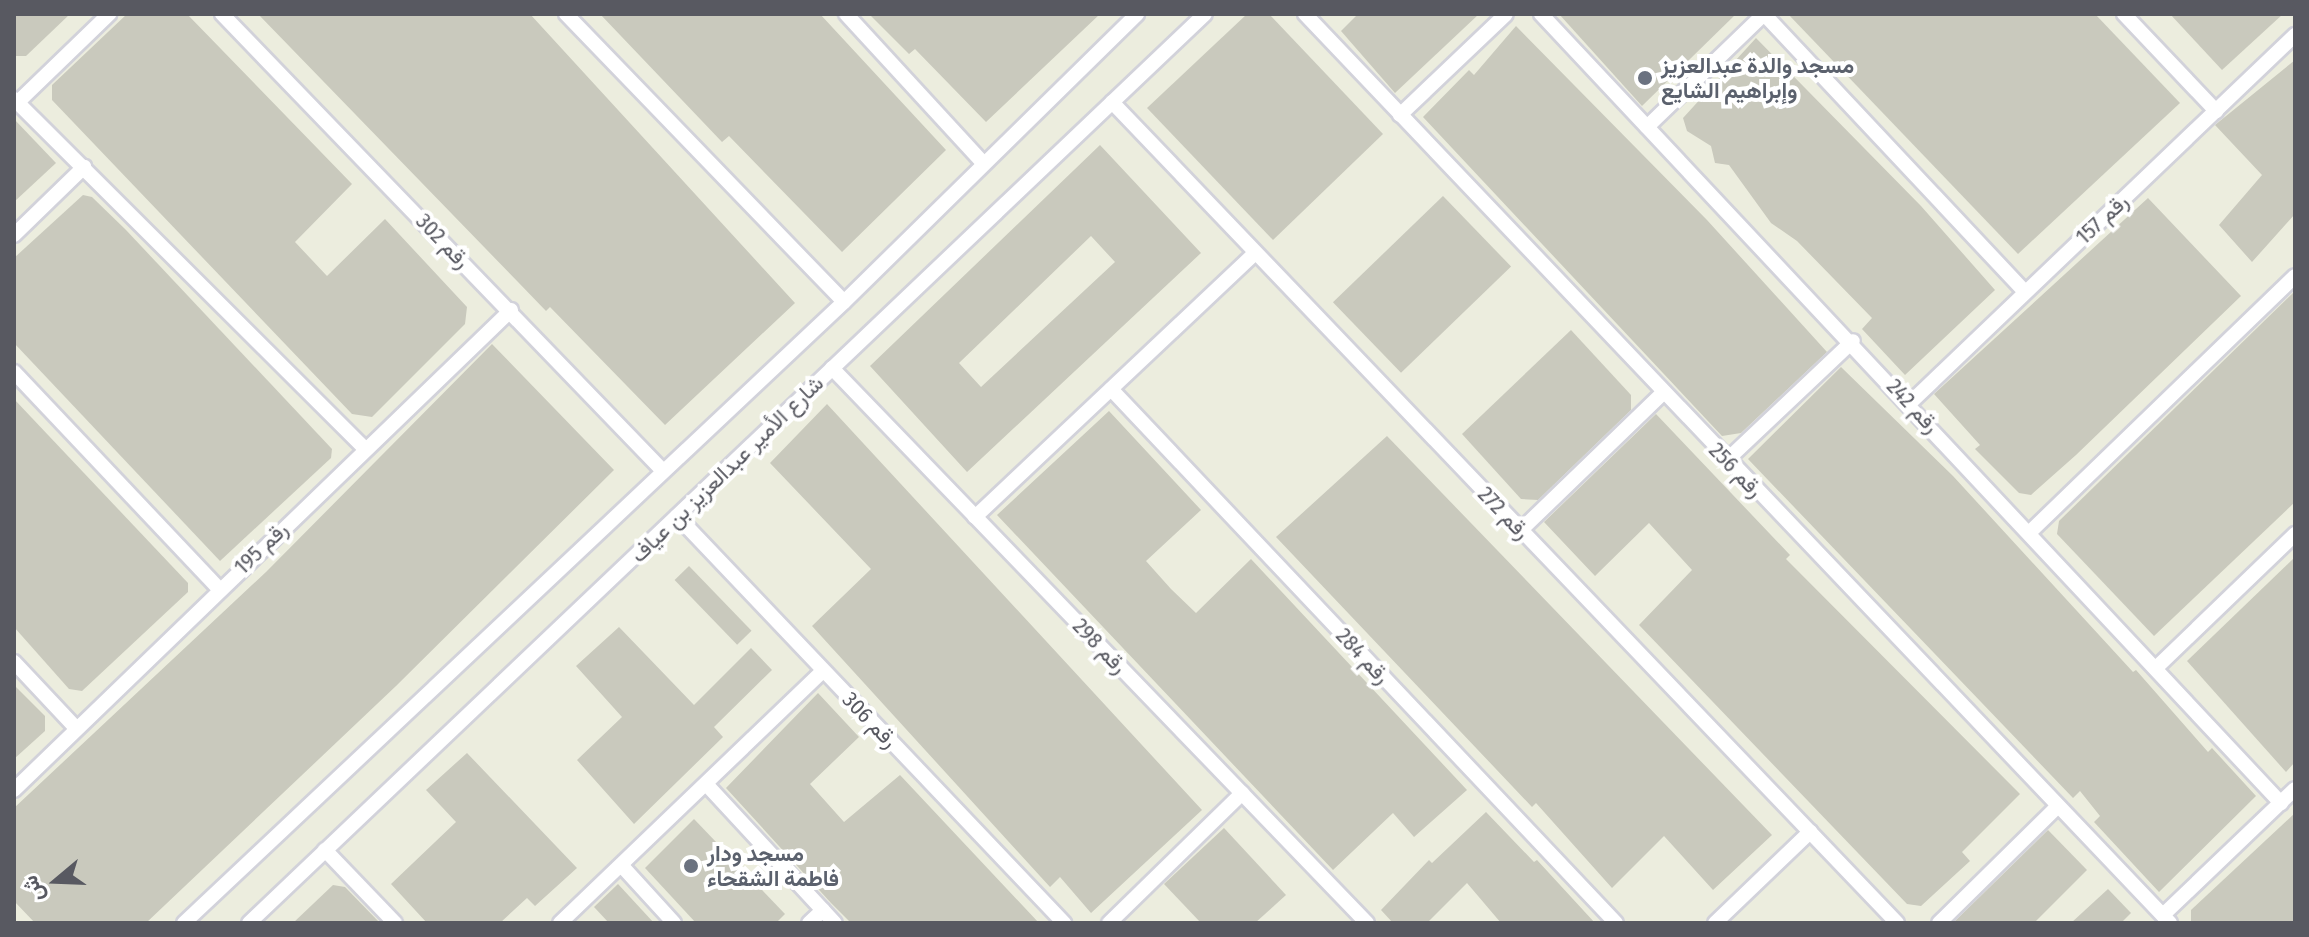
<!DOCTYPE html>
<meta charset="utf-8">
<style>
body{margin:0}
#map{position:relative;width:2309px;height:937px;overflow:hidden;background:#ecedde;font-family:"Fira Sans Condensed",Vazirmatn,sans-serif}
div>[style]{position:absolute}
.building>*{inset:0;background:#c9c9bd;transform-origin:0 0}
.roads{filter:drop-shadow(2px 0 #d2d2da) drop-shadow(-2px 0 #d2d2da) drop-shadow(0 2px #d2d2da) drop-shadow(0 -2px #d2d2da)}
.minor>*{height:14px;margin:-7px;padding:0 7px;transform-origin:7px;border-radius:7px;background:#fff}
.dots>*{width:22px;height:22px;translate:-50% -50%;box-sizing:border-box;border:4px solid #fff;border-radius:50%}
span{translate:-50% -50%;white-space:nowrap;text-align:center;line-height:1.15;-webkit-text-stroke:8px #fff;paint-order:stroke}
.worship-label{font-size:22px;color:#5b616d;font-weight:700}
.left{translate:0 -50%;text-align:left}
.street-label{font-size:22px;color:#585961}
.frame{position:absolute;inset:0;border:16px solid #585961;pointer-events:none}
.north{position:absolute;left:16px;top:841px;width:80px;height:80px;-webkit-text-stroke:6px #fff;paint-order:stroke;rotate:251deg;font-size:22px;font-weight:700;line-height:32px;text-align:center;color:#585961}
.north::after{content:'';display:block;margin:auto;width:28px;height:36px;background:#585961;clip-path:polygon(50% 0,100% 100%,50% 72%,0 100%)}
</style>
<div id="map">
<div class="building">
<i style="clip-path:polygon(14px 14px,70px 14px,26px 56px,14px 56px)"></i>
<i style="clip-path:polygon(127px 14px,187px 14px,352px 184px,295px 242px,327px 276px,385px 219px,467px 307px,465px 324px,372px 417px,352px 414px,52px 100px,52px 85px)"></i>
<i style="clip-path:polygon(258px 14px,530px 14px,795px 303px,665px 425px,550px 307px,546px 311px,518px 282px)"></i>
<i style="clip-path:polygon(600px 14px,820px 14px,946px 150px,842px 252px,729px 136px,722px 142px)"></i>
<i style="clip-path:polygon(869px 14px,1100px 14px,986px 122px,915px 49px,909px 54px)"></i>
<i style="clip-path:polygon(1247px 14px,1269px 14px,1383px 134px,1273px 240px,1147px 108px)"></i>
<i style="clip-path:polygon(1358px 14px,1479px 14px,1395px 93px,1341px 31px)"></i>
<i style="clip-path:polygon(1559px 14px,1736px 14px,1642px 106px)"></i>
<i style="clip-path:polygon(1788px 14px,2095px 14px,2180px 103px,2018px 254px)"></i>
<i style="clip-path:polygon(2170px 14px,2283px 14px,2222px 70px)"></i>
<i style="clip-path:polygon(1516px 26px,1707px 220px,1827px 352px,1741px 433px,1722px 436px,1423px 117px,1469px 70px,1474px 75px)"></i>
<i style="clip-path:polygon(1756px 38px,1921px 206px,1995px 290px,1905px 375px,1862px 329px,1872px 318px,1797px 241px,1771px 223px,1729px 165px,1715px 163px,1711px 146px,1687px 131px,1683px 118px)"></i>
<i style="clip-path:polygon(2295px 60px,2295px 214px,2252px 262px,2219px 225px,2262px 175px,2215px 125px)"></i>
<i style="clip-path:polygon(14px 119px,56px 163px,14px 202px)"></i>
<i style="clip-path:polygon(evenodd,1100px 145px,1201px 253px,967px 472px,870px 366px,1100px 145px,1091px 236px,1115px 262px,981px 387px,959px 363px,1091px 236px)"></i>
<i style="clip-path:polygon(83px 195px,92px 197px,126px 230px,332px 449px,331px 458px,220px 561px,14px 343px,14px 258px)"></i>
<i style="left:1443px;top:196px;width:98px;height:153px;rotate:46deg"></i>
<i style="clip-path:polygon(2148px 198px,2241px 296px,2076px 455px,2031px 495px,2019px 493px,1975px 449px,1980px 445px,1934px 394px)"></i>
<i style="clip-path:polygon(2295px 291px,2295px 502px,2154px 636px,2057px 534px,2059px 521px)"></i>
<i style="clip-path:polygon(1571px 330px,1631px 395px,1631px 410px,1538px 500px,1521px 499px,1462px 434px)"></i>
<i style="clip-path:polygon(492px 344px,614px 470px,396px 686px,146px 923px,35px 923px,14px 901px,14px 808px,266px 572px)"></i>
<i style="clip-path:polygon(1841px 367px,1953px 476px,2133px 672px,2136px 670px,2208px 752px,2212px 748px,2256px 796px,2159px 892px,2094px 822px,2100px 816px,2080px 791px,2073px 798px,1748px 459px)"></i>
<i style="clip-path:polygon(14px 399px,188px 583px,188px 592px,82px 691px,69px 689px,14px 627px)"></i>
<i style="clip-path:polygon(827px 404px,1202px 810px,1091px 913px,1060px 877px,1050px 887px,812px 626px,871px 569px,770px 463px)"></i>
<i style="clip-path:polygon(1109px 411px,1201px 510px,1146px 561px,1171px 589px,1196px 613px,1251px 559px,1467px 790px,1414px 837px,1393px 813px,1333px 870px,997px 515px)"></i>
<i style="clip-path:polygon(1656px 414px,1790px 555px,1786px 559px,2020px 794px,1962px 852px,1970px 861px,1921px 906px,1907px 904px,1639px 625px,1692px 570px,1649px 523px,1595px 576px,1544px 522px)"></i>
<i style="clip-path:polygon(1387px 436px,1772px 835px,1713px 890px,1664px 836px,1612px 888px,1536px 803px,1532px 807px,1276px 537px)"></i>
<i style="clip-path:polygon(2295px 557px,2295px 762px,2286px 772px,2187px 661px)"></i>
<i style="left:689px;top:566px;width:90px;height:20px;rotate:46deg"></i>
<i style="clip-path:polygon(619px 627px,694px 705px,751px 648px,772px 670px,714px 727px,723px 737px,634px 824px,577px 760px,622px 717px,576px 666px)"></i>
<i style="clip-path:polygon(14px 685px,45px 716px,45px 731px,14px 759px)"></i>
<i style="clip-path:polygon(818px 693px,859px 737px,810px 784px,844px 822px,900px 775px,1039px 923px,851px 923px,831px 903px,726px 788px)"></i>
<i style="clip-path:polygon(467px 753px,577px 868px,535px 906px,527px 898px,500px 923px,427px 923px,391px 884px,456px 822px,426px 790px)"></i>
<i style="clip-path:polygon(1486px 812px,1534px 862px,1537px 860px,1595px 923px,1501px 923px,1467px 883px,1427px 923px,1393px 923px,1381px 910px,1429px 860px,1432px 863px)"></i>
<i style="clip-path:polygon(2295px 813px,2295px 923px,2191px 923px,2191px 910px)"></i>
<i style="clip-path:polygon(694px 819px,785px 914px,776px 923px,696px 923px,645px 868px)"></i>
<i style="clip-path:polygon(1224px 828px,1286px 895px,1255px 923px,1201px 923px,1164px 884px)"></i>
<i style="clip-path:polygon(2048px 830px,2087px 870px,2034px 923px,1953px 923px)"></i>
<i style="clip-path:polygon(618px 884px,654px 923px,609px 923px,594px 907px)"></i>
<i style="clip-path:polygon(333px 885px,345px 887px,380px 923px,293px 923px)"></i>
<i style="clip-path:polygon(2108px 889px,2131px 913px,2121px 923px,2071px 923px)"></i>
</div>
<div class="roads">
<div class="minor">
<i style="left:222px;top:14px;width:634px;rotate:46.02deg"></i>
<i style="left:566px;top:14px;width:400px;rotate:46deg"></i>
<i style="left:846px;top:14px;width:201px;rotate:47.4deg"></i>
<i style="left:1305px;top:14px;width:1255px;rotate:46.42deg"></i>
<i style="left:1541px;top:14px;width:1082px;rotate:46.84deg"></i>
<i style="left:2124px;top:14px;width:134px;rotate:46.5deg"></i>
<i style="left:14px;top:99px;width:496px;rotate:44.9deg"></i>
<i style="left:18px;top:102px;width:127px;rotate:-44deg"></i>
<i style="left:1112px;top:102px;width:1136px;rotate:46.28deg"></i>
<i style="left:1400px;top:115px;width:146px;rotate:-43.6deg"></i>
<i style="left:1647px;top:127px;width:163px;rotate:-44deg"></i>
<i style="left:1764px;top:14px;width:380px;rotate:46.8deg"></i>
<i style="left:14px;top:235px;width:98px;rotate:-44.2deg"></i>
<i style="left:832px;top:368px;width:771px;rotate:46.05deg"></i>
<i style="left:14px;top:372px;width:299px;rotate:46.6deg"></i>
<i style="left:1111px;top:389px;width:735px;rotate:46.6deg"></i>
<i style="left:1910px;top:403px;width:533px;rotate:-43.71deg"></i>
<i style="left:1727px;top:460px;width:173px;rotate:-43.4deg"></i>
<i style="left:677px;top:516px;width:562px;rotate:46.44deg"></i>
<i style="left:975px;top:517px;width:385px;rotate:-43.3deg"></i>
<i style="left:1521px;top:530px;width:197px;rotate:-44deg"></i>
<i style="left:2030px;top:532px;width:368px;rotate:-44deg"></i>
<i style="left:14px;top:662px;width:91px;rotate:46.8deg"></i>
<i style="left:2157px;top:667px;width:192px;rotate:-43.9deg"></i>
<i style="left:707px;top:785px;width:188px;rotate:47.2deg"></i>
<i style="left:14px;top:790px;width:691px;rotate:-44deg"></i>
<i style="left:325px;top:850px;width:101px;rotate:46.2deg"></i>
<i style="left:622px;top:866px;width:77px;rotate:47.6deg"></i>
<i style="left:2163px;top:915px;width:182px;rotate:-43.7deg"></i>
<i style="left:184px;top:923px;width:906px;rotate:-43.26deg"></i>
<i style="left:844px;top:302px;width:411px;rotate:-44.5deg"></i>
<i style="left:249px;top:923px;width:1319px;rotate:-43.56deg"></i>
<i style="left:560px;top:923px;width:364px;rotate:-43.8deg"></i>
<i style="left:809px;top:923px;width:19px;rotate:-43deg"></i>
<i style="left:1109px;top:923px;width:186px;rotate:-44.3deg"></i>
<i style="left:1715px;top:923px;width:132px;rotate:-43.8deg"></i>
<i style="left:1939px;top:923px;width:165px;rotate:-44.5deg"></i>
</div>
</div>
<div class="dots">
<i style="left:1645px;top:78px;background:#6b7280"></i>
<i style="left:691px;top:866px;background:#6b7280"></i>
</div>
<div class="worship-label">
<span class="left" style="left:1661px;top:78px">مسجد والدة عبدالعزيز<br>وإبراهيم الشايع</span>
<span class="left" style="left:707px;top:866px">مسجد ودار<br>فاطمة الشقحاء</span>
</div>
<div class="street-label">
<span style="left:2102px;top:219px;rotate:-43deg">رقم 157</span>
<span style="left:443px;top:241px;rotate:46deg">رقم 302</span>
<span style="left:1913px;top:406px;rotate:47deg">رقم 242</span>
<span style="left:727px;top:469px;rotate:-44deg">شارع الأمير عبدالعزيز بن عياف</span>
<span style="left:1736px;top:470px;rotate:46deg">رقم 256</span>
<span style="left:1504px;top:513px;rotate:46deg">رقم 272</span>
<span style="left:261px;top:548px;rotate:-44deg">رقم 195</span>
<span style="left:1100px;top:646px;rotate:46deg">رقم 298</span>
<span style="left:1363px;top:656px;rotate:47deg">رقم 284</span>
<span style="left:870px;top:720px;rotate:46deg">رقم 306</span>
</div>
<div class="frame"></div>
<div class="north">ش</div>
</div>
